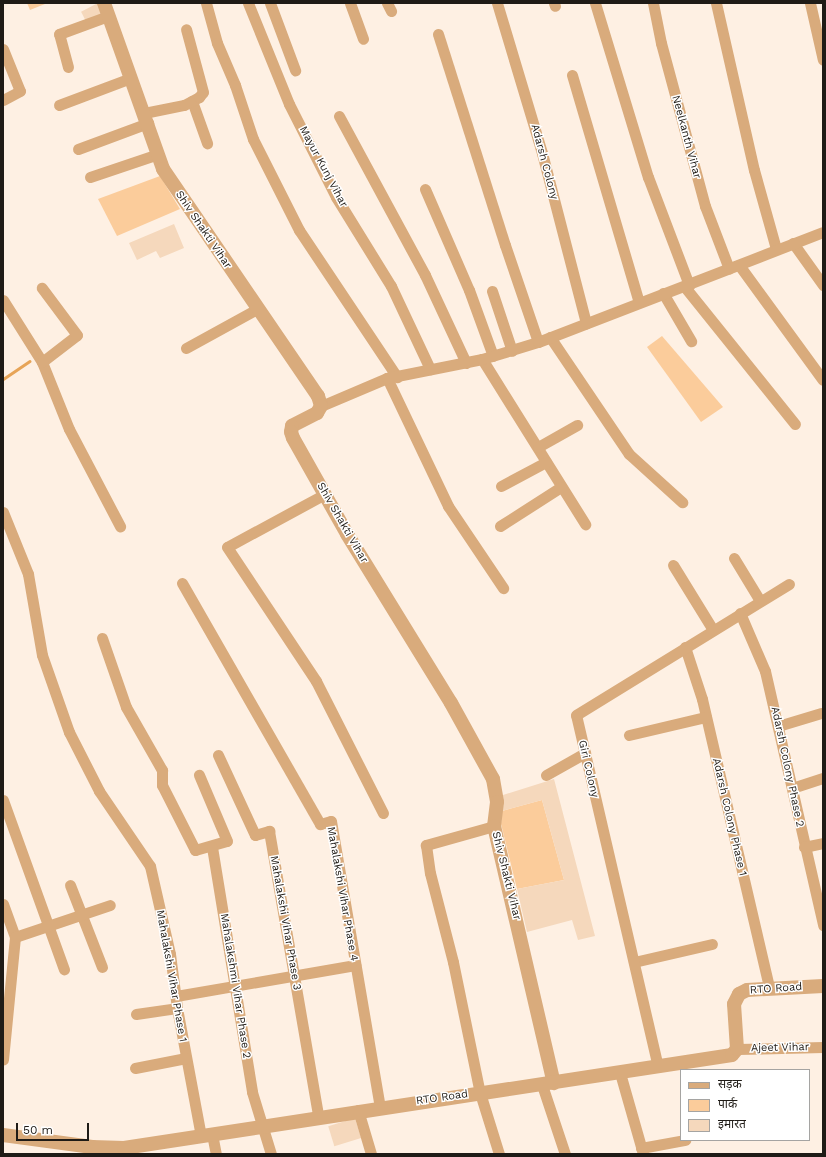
<!DOCTYPE html>
<meta charset="utf-8">
<style>
body{margin:0}
#map{position:relative;width:826px;height:1157px;overflow:hidden;background:#fef0e3;font-family:"Work Sans","Noto Sans Devanagari",sans-serif}
div>[style]{position:absolute}
.green>*{inset:0;background:#fbcc9b}
.stream>*{height:3px;margin:-1.5px;padding:0 1.5px;transform-origin:1.5px;border-radius:1.5px;background:#e7a457}
.building>*{inset:0;background:#f5d8bc;transform-origin:0 0}
.minor>*{height:11px;margin:-5.5px;padding:0 5.5px;transform-origin:5.5px;border-radius:5.5px;background:#d9ab7c}
.tertiary>*{height:14px;margin:-7px;padding:0 7px;transform-origin:7px;border-radius:7px;background:#d9ab7c}
span{translate:-50% -50%;white-space:nowrap;text-align:center;line-height:1.15;-webkit-text-stroke:3px #fff;paint-order:stroke}
.street-label{font-size:11px;color:#1f1b16}
.frame{position:absolute;inset:0;border:4px solid #1f1b16;pointer-events:none}
.legend{position:absolute;left:680px;top:1069px;width:130px;height:72px;box-sizing:border-box;background:#fff;border:1px solid #a5a4a2;margin:0;padding:5px 7px;list-style:none;font-size:12px;color:#1f1b16}
.legend li{display:flex;align-items:center;gap:8px;height:20px}
.legend b{width:20px;border:1px solid #a5a4a2}
.scale{position:absolute;left:16px;top:1123px;width:73px;height:18px;box-sizing:border-box;border:2px solid #1f1b16;border-top:0;padding-left:5px;font-size:12px;line-height:14px;white-space:nowrap;color:#1f1b16;-webkit-text-stroke:3px #fff;paint-order:stroke}
</style>
<div id="map">
<div class="green">
<i style="clip-path:polygon(27px 3px,45px 3px,45px 4px,30px 10px)"></i>
<i style="clip-path:polygon(160px 176px,180px 209px,117px 236px,98px 199px)"></i>
<i style="clip-path:polygon(662px 336px,723px 407px,701px 422px,647px 347px)"></i>
<i style="clip-path:polygon(542px 800px,564px 880px,517px 889px,501px 824px,502px 811px)"></i>
</div>
<div class="stream">
<i style="left:3px;top:379px;width:32px;rotate:-34deg"></i>
</div>
<div class="building">
<i style="left:98px;top:3px;width:13px;height:19px;rotate:63deg"></i>
<i style="clip-path:polygon(174px 224px,184px 248px,160px 258px,156px 251px,137px 260px,129px 243px)"></i>
<i style="clip-path:polygon(554px 779px,595px 936px,578px 940px,572px 920px,527px 932px,517px 889px,564px 880px,542px 800px,502px 811px,503px 795px)"></i>
<i style="left:355px;top:1118px;width:21px;height:28px;rotate:73deg"></i>
</div>
<div class="minor">
<i style="left:206px;top:3px;width:41px;rotate:74.6deg"></i>
<i style="left:217px;top:43px;width:46px;rotate:66.8deg"></i>
<i style="left:235px;top:85px;width:57px;rotate:71.6deg"></i>
<i style="left:253px;top:139px;width:102px;rotate:63.2deg"></i>
<i style="left:299px;top:230px;width:177px;rotate:56.3deg"></i>
<i style="left:248px;top:3px;width:109px;rotate:67.9deg"></i>
<i style="left:289px;top:104px;width:104px;rotate:63.2deg"></i>
<i style="left:336px;top:197px;width:105px;rotate:58.3deg"></i>
<i style="left:391px;top:286px;width:92px;rotate:64.8deg"></i>
<i style="left:270px;top:3px;width:72px;rotate:69.5deg"></i>
<i style="left:350px;top:3px;width:38px;rotate:70deg"></i>
<i style="left:387px;top:3px;width:9px;rotate:63deg"></i>
<i style="left:497px;top:3px;width:157px;rotate:73.3deg"></i>
<i style="left:542px;top:153px;width:176px;rotate:75.5deg"></i>
<i style="left:554px;top:3px;width:3px;rotate:72deg"></i>
<i style="left:595px;top:3px;width:182px;rotate:73.1deg"></i>
<i style="left:648px;top:177px;width:116px;rotate:69.2deg"></i>
<i style="left:653px;top:3px;width:41px;rotate:78.7deg"></i>
<i style="left:661px;top:43px;width:169px;rotate:74.9deg"></i>
<i style="left:705px;top:206px;width:67px;rotate:69.1deg"></i>
<i style="left:716px;top:3px;width:171px;rotate:77.2deg"></i>
<i style="left:754px;top:170px;width:82px;rotate:74.4deg"></i>
<i style="left:810px;top:3px;width:58px;rotate:77.2deg"></i>
<i style="left:438px;top:34px;width:221px;rotate:72.4deg"></i>
<i style="left:505px;top:245px;width:102px;rotate:71.2deg"></i>
<i style="left:3px;top:49px;width:45px;rotate:68deg"></i>
<i style="left:20px;top:91px;width:19px;rotate:152deg"></i>
<i style="left:68px;top:67px;width:34px;rotate:-105deg"></i>
<i style="left:59px;top:34px;width:52px;rotate:-20.2deg"></i>
<i style="left:572px;top:75px;width:237px;rotate:73.6deg"></i>
<i style="left:192px;top:101px;width:45px;rotate:70.3deg"></i>
<i style="left:59px;top:105px;width:77px;rotate:-20.6deg"></i>
<i style="left:144px;top:113px;width:41px;rotate:-11.3deg"></i>
<i style="left:184px;top:105px;width:17px;rotate:-28deg"></i>
<i style="left:199px;top:97px;width:6px;rotate:-51deg"></i>
<i style="left:203px;top:92px;width:65px;rotate:-105.1deg"></i>
<i style="left:339px;top:116px;width:181px;rotate:61.6deg"></i>
<i style="left:425px;top:275px;width:97px;rotate:65deg"></i>
<i style="left:78px;top:149px;width:75px;rotate:-20.4deg"></i>
<i style="left:90px;top:177px;width:72px;rotate:-18.7deg"></i>
<i style="left:425px;top:189px;width:110px;rotate:66.5deg"></i>
<i style="left:469px;top:290px;width:70px;rotate:70deg"></i>
<i style="left:793px;top:243px;width:52px;rotate:54.5deg"></i>
<i style="left:739px;top:265px;width:142px;rotate:53.9deg"></i>
<i style="left:684px;top:286px;width:177px;rotate:51.2deg"></i>
<i style="left:492px;top:291px;width:63px;rotate:71.6deg"></i>
<i style="left:663px;top:293px;width:56px;rotate:59.7deg"></i>
<i style="left:3px;top:300px;width:73px;rotate:57.8deg"></i>
<i style="left:42px;top:362px;width:72px;rotate:68.1deg"></i>
<i style="left:69px;top:429px;width:110px;rotate:62.3deg"></i>
<i style="left:550px;top:337px;width:141px;rotate:56deg"></i>
<i style="left:629px;top:454px;width:72px;rotate:42.2deg"></i>
<i style="left:186px;top:348px;width:81px;rotate:-28.8deg"></i>
<i style="left:482px;top:359px;width:195px;rotate:58deg"></i>
<i style="left:42px;top:362px;width:44px;rotate:-37.6deg"></i>
<i style="left:77px;top:335px;width:59px;rotate:-126.7deg"></i>
<i style="left:387px;top:378px;width:142px;rotate:64.5deg"></i>
<i style="left:448px;top:506px;width:99px;rotate:56.1deg"></i>
<i style="left:321px;top:406px;width:72px;rotate:-23deg"></i>
<i style="left:387px;top:378px;width:97px;rotate:-11.3deg"></i>
<i style="left:482px;top:359px;width:59px;rotate:-16.9deg"></i>
<i style="left:538px;top:342px;width:305px;rotate:-21.1deg"></i>
<i style="left:538px;top:447px;width:45px;rotate:-29.4deg"></i>
<i style="left:501px;top:486px;width:51px;rotate:-28.1deg"></i>
<i style="left:325px;top:494px;width:111px;rotate:151.6deg"></i>
<i style="left:227px;top:547px;width:161px;rotate:56.4deg"></i>
<i style="left:316px;top:681px;width:148px;rotate:63.1deg"></i>
<i style="left:3px;top:512px;width:67px;rotate:68deg"></i>
<i style="left:28px;top:574px;width:82px;rotate:80.2deg"></i>
<i style="left:42px;top:655px;width:82px;rotate:70.7deg"></i>
<i style="left:69px;top:732px;width:66px;rotate:63deg"></i>
<i style="left:99px;top:791px;width:91px;rotate:55.8deg"></i>
<i style="left:150px;top:866px;width:90px;rotate:77.2deg"></i>
<i style="left:170px;top:954px;width:54px;rotate:82.6deg"></i>
<i style="left:177px;top:1008px;width:130px;rotate:79.4deg"></i>
<i style="left:500px;top:526px;width:72px;rotate:-32.6deg"></i>
<i style="left:734px;top:558px;width:50px;rotate:58.8deg"></i>
<i style="left:673px;top:565px;width:76px;rotate:58.4deg"></i>
<i style="left:182px;top:583px;width:278px;rotate:60.2deg"></i>
<i style="left:320px;top:824px;width:11px;rotate:-15deg"></i>
<i style="left:331px;top:821px;width:290px;rotate:80.3deg"></i>
<i style="left:740px;top:613px;width:63px;rotate:66.7deg"></i>
<i style="left:765px;top:671px;width:261px;rotate:77.1deg"></i>
<i style="left:102px;top:638px;width:73px;rotate:70.8deg"></i>
<i style="left:126px;top:707px;width:73px;rotate:60.3deg"></i>
<i style="left:162px;top:770px;width:15px;rotate:90deg"></i>
<i style="left:162px;top:785px;width:73px;rotate:63.1deg"></i>
<i style="left:195px;top:850px;width:33px;rotate:-16deg"></i>
<i style="left:227px;top:841px;width:72px;rotate:-113deg"></i>
<i style="left:685px;top:647px;width:55px;rotate:71.9deg"></i>
<i style="left:702px;top:699px;width:297px;rotate:76.9deg"></i>
<i style="left:778px;top:726px;width:45px;rotate:-16.8deg"></i>
<i style="left:629px;top:735px;width:79px;rotate:-13.2deg"></i>
<i style="left:218px;top:755px;width:88px;rotate:65.2deg"></i>
<i style="left:255px;top:835px;width:15px;rotate:-16deg"></i>
<i style="left:269px;top:831px;width:289px;rotate:80.2deg"></i>
<i style="left:546px;top:775px;width:45px;rotate:-29.4deg"></i>
<i style="left:792px;top:788px;width:33px;rotate:-18deg"></i>
<i style="left:3px;top:800px;width:180px;rotate:70.2deg"></i>
<i style="left:494px;top:826px;width:71px;rotate:164.4deg"></i>
<i style="left:426px;top:845px;width:28px;rotate:82deg"></i>
<i style="left:430px;top:873px;width:92px;rotate:75.5deg"></i>
<i style="left:453px;top:962px;width:134px;rotate:78.4deg"></i>
<i style="left:480px;top:1093px;width:64px;rotate:72.7deg"></i>
<i style="left:212px;top:847px;width:248px;rotate:80.7deg"></i>
<i style="left:252px;top:1092px;width:65px;rotate:73deg"></i>
<i style="left:804px;top:847px;width:19px;rotate:-12deg"></i>
<i style="left:70px;top:885px;width:88px;rotate:68.7deg"></i>
<i style="left:3px;top:904px;width:35px;rotate:70deg"></i>
<i style="left:15px;top:937px;width:123px;rotate:95.6deg"></i>
<i style="left:15px;top:937px;width:100px;rotate:-18.6deg"></i>
<i style="left:634px;top:962px;width:80px;rotate:-13deg"></i>
<i style="left:176px;top:996px;width:182px;rotate:-9.8deg"></i>
<i style="left:136px;top:1014px;width:41px;rotate:-8.3deg"></i>
<i style="left:737px;top:1049px;width:86px;rotate:-1.3deg"></i>
<i style="left:658px;top:1067px;width:361px;rotate:-103.1deg"></i>
<i style="left:576px;top:715px;width:250px;rotate:-31.6deg"></i>
<i style="left:135px;top:1068px;width:52px;rotate:-11.1deg"></i>
<i style="left:620px;top:1073px;width:84px;rotate:74.1deg"></i>
<i style="left:542px;top:1085px;width:73px;rotate:71.6deg"></i>
<i style="left:358px;top:1110px;width:46px;rotate:73.5deg"></i>
<i style="left:212px;top:1134px;width:20px;rotate:79deg"></i>
<i style="left:641px;top:1148px;width:45px;rotate:-10.3deg"></i>
</div>
<div class="tertiary">
<i style="left:104px;top:3px;width:176px;rotate:70.4deg"></i>
<i style="left:163px;top:169px;width:275px;rotate:55.7deg"></i>
<i style="left:318px;top:396px;width:10px;rotate:73deg"></i>
<i style="left:321px;top:406px;width:8px;rotate:120deg"></i>
<i style="left:317px;top:413px;width:28px;rotate:153deg"></i>
<i style="left:292px;top:426px;width:6px;rotate:99deg"></i>
<i style="left:291px;top:432px;width:6px;rotate:72deg"></i>
<i style="left:293px;top:438px;width:110px;rotate:60.6deg"></i>
<i style="left:347px;top:534px;width:198px;rotate:58.4deg"></i>
<i style="left:451px;top:703px;width:87px;rotate:61.1deg"></i>
<i style="left:493px;top:779px;width:23px;rotate:80deg"></i>
<i style="left:497px;top:802px;width:24px;rotate:97deg"></i>
<i style="left:494px;top:826px;width:264px;rotate:76.9deg"></i>
<i style="left:3px;top:1135px;width:90px;rotate:7.7deg"></i>
<i style="left:92px;top:1147px;width:32px;rotate:2deg"></i>
<i style="left:124px;top:1148px;width:615px;rotate:-8.7deg"></i>
<i style="left:732px;top:1055px;width:8px;rotate:-50deg"></i>
<i style="left:737px;top:1049px;width:45px;rotate:-93.8deg"></i>
<i style="left:734px;top:1004px;width:11px;rotate:-63deg"></i>
<i style="left:739px;top:994px;width:9px;rotate:-27deg"></i>
<i style="left:747px;top:990px;width:76px;rotate:-3deg"></i>
</div>
<div class="street-label">
<span style="left:686px;top:137px;rotate:75deg">Neelkanth Vihar</span>
<span style="left:544px;top:162px;rotate:75deg">Adarsh Colony</span>
<span style="left:323px;top:167px;rotate:62deg">Mayur Kunj Vihar</span>
<span style="left:203px;top:230px;rotate:56deg">Shiv Shakti Vihar</span>
<span style="left:342px;top:523px;rotate:60deg">Shiv Shakti Vihar</span>
<span style="left:787px;top:767px;rotate:78deg">Adarsh Colony Phase 2</span>
<span style="left:588px;top:769px;rotate:77deg">Giri Colony</span>
<span style="left:729px;top:817px;rotate:77deg">Adarsh Colony Phase 1</span>
<span style="left:506px;top:876px;rotate:76deg">Shiv Shakti Vihar</span>
<span style="left:342px;top:894px;rotate:80deg">Mahalakshi Vihar Phase 4</span>
<span style="left:285px;top:923px;rotate:80deg">Mahalakshi Vihar Phase 3</span>
<span style="left:171px;top:976px;rotate:80deg">Mahalakshi Vihar Phase 1</span>
<span style="left:235px;top:986px;rotate:81deg">Mahalakshmi Vihar Phase 2</span>
<span style="left:776px;top:989px;rotate:-4deg">RTO Road</span>
<span style="left:780px;top:1048px;rotate:-1deg">Ajeet Vihar</span>
<span style="left:442px;top:1098px;rotate:-8deg">RTO Road</span>
</div>
<div class="frame"></div>
<ul class="legend">
<li><b style="height:5px;background:#d9ab7c"></b>सड़क</li>
<li><b style="height:11px;background:#fbcc9b"></b>पार्क</li>
<li><b style="height:11px;background:#f5d8bc"></b>इमारत</li>
</ul>
<div class="scale">50 m</div>
</div>
